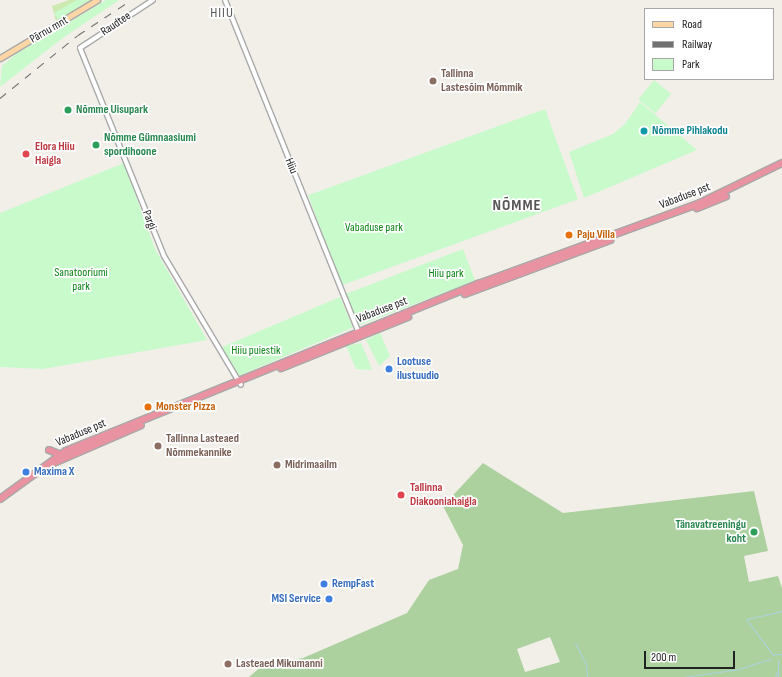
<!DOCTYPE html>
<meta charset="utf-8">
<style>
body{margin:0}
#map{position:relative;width:782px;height:677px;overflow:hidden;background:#f2efe9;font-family:"Sofia Sans Condensed",sans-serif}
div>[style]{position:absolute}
.grass>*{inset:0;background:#cdebb0}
.forest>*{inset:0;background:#add19e}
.park>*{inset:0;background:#c8facc;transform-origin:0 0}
.stream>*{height:1px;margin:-0.5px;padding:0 0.5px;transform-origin:0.5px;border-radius:0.5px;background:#aad3df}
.roads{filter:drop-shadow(1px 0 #a9a9a9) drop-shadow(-1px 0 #a9a9a9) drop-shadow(0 1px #a9a9a9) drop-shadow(0 -1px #a9a9a9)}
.minor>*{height:4px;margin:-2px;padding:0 2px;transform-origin:2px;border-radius:2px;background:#fff}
.major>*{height:5px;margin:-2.5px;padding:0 2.5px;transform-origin:2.5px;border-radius:2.5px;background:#fcd6a4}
.highway>*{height:6px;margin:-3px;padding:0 3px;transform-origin:3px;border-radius:3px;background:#e892a2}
.rail>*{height:1px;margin-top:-0.5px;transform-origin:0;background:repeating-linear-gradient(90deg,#707070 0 8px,transparent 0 16px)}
.dots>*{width:11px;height:11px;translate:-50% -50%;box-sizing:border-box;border:2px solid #fff;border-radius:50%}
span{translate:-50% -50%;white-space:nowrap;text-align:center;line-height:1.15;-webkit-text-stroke:3.5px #fff;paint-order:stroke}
.street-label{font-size:12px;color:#222}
.education-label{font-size:12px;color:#785e54;font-weight:700}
.left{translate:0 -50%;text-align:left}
.leisure-label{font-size:12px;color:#27864d;font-weight:700}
.right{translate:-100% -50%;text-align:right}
.culture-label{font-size:12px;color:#0d838f;font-weight:700}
.health-label{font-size:12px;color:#be3a42;font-weight:700}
.park-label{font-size:12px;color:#0c8416}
.food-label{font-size:12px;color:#c56008;font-weight:700}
.shop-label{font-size:12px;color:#366cbe;font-weight:700}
.quarter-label{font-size:14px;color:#555;letter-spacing:1px}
.district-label{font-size:16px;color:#555;font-weight:700;letter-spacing:1px}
.legend{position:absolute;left:644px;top:8px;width:130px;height:72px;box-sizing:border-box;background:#fff;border:1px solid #a7a7a7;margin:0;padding:5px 7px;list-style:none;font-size:12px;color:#222}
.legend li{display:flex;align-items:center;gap:8px;height:20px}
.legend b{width:20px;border:1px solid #a7a7a7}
.scale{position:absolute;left:644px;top:651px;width:91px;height:18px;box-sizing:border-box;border:2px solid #222;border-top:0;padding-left:5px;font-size:12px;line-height:14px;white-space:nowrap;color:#222;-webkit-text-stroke:3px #fff;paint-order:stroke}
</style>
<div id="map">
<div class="grass">
<i style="clip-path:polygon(69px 0,91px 0,56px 21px,52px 6px)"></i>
</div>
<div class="forest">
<i style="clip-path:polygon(evenodd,483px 463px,563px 513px,754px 491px,768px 551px,744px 556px,749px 582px,778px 576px,782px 588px,782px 677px,249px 677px,263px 665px,303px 658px,407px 613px,429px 580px,458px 569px,463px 545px,443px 506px,483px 463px,550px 637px,560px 662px,525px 672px,517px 649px,550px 637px)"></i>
</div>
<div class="park">
<i style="clip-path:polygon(77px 0,89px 0,58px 20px,54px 13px)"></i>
<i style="clip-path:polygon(106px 0,119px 0,64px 37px,0 87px,2px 66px,16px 54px)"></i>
<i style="left:654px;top:80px;width:22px;height:25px;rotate:39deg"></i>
<i style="clip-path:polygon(640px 102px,697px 150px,584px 198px,569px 152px,613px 134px,625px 124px)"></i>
<i style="left:545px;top:109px;width:96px;height:252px;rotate:70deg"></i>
<i style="clip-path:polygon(124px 163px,155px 249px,207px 340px,43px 369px,0 367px,0 213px)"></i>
<i style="left:463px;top:249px;width:34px;height:125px;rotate:69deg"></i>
<i style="left:340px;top:297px;width:33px;height:130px;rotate:67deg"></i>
<i style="clip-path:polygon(380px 333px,390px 356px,379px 366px,366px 340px)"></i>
<i style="clip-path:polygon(361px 343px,372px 369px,370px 370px,356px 369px,346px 346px)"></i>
</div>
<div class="stream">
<i style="left:782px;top:611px;width:37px;rotate:167deg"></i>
<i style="left:746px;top:619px;width:45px;rotate:53.1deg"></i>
<i style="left:773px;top:655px;width:9px;rotate:-6deg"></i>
<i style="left:575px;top:643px;width:25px;rotate:63deg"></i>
<i style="left:586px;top:665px;width:12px;rotate:85deg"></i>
<i style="left:684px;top:677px;width:56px;rotate:-8.3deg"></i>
<i style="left:739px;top:669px;width:33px;rotate:-18deg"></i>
<i style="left:775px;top:677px;width:5px;rotate:-68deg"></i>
<i style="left:778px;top:677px;width:17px;rotate:-90deg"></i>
</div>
<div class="roads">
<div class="minor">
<i style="left:153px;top:0;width:87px;rotate:146.7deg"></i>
<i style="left:80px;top:48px;width:224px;rotate:68deg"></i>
<i style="left:164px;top:256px;width:150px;rotate:59.2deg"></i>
<i style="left:225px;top:0;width:357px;rotate:68.1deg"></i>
</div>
<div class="major">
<i style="left:0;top:58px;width:113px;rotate:-30.9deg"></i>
</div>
<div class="highway">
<i style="left:697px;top:208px;width:31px;rotate:-22deg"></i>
<i style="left:465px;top:294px;width:155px;rotate:-20.4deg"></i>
<i style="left:281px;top:368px;width:137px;rotate:-21.9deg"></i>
<i style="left:49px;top:450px;width:11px;rotate:22deg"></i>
<i style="left:49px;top:465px;width:100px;rotate:-23.5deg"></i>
<i style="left:0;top:499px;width:82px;rotate:-36deg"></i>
<i style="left:66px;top:451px;width:445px;rotate:-22.1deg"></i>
<i style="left:478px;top:284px;width:234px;rotate:-20deg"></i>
<i style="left:698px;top:204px;width:93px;rotate:-26deg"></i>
</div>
</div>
<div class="rail">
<i style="left:0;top:98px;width:100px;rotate:-38.9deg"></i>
<i style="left:78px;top:35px;width:64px;rotate:-33.4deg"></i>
</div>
<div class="dots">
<i style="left:433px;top:81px;background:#8d6e63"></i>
<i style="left:68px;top:110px;background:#2e9e5b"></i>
<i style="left:644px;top:131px;background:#0f9aa8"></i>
<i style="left:96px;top:145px;background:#2e9e5b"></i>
<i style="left:26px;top:154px;background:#e0444e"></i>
<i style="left:569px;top:235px;background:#e8710a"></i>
<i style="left:389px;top:369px;background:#3f7fe0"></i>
<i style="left:148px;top:407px;background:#e8710a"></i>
<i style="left:158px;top:446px;background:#8d6e63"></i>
<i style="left:277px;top:465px;background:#8d6e63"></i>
<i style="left:26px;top:472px;background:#3f7fe0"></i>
<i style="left:401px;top:495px;background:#e0444e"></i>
<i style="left:754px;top:532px;background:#2e9e5b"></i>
<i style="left:324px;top:584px;background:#3f7fe0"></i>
<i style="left:329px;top:599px;background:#3f7fe0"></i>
<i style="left:228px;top:664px;background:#8d6e63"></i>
</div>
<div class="street-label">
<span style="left:116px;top:24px;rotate:-34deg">Raudtee</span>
<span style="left:49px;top:30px;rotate:-30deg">Pärnu mnt</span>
<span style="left:291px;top:166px;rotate:68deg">Hiiu</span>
<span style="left:685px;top:196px;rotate:-21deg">Vabaduse pst</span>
<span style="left:149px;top:220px;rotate:70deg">Pargi</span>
<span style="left:382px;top:310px;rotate:-21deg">Vabaduse pst</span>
<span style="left:81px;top:433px;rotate:-23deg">Vabaduse pst</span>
</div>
<div class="education-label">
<span class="left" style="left:441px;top:81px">Tallinna<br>Lastesõim Mõmmik</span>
<span class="left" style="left:166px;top:446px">Tallinna Lasteaed<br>Nõmmekannike</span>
<span class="left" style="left:285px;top:465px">Midrimaailm</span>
<span class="left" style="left:236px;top:664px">Lasteaed Mikumanni</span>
</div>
<div class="leisure-label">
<span class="left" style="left:76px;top:110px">Nõmme Uisupark</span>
<span class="left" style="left:104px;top:145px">Nõmme Gümnaasiumi<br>spordihoone</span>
<span class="right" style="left:746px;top:532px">Tänavatreeningu<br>koht</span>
</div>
<div class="culture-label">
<span class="left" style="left:652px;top:131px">Nõmme Pihlakodu</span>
</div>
<div class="health-label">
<span class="left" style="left:35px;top:154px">Elora Hiiu<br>Haigla</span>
<span class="left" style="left:410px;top:495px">Tallinna<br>Diakooniahaigla</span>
</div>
<div class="park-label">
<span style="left:374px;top:228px">Vabaduse park</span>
<span style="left:81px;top:280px">Sanatooriumi<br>park</span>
<span style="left:446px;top:274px">Hiiu park</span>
<span style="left:256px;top:351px">Hiiu puiestik</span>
</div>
<div class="food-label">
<span class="left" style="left:577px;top:235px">Paju Villa</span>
<span class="left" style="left:156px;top:407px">Monster Pizza</span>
</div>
<div class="shop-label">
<span class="left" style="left:397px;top:369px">Lootuse<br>ilustuudio</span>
<span class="left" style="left:34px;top:472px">Maxima X</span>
<span class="left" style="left:332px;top:584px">RempFast</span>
<span class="right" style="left:321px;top:599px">MSI Service</span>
</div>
<div class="quarter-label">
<span style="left:222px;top:13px">HIIU</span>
</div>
<div class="district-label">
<span style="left:517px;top:206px">NÕMME</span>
</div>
<ul class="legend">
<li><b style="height:5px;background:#fcd6a4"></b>Road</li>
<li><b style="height:5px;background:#707070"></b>Railway</li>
<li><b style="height:11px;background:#c8facc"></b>Park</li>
</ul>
<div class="scale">200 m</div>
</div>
